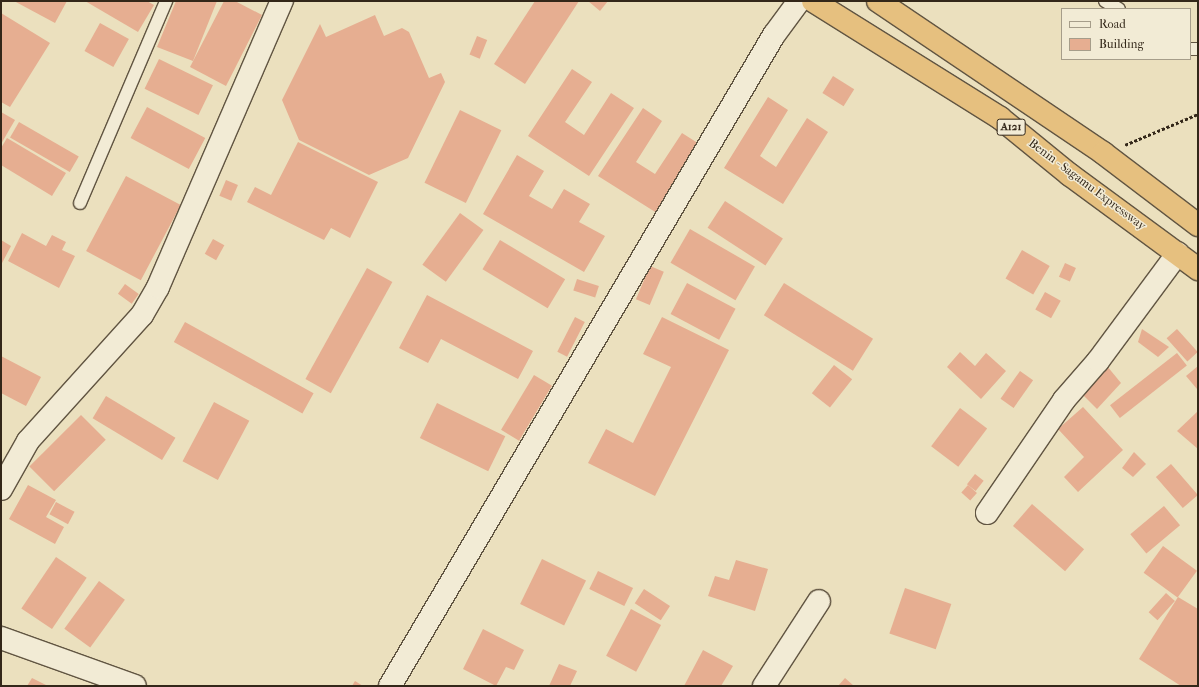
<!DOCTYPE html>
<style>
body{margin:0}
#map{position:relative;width:1199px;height:687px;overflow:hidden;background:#ebe0be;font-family:"IM FELL French Canon",serif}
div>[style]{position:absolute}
.building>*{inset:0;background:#e6ae91;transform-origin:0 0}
.path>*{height:2.5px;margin-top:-1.25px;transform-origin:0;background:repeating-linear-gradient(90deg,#332719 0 3px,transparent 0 5px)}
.roads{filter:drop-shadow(1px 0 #615542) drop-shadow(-1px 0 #615542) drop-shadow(0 1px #615542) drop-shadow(0 -1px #615542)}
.service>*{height:12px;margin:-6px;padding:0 6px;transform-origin:6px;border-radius:6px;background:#f2ebd5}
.minor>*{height:22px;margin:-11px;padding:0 11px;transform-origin:11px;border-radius:11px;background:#f2ebd5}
.trunk>*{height:22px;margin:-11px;padding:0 11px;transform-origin:11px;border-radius:11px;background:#e6c07f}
span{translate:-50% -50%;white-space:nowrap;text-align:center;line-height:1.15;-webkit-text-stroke:3px #f2ebd5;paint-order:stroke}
.shield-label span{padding:1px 3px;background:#f2ebd5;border:1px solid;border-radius:3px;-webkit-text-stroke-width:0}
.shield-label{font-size:11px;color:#332719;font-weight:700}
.street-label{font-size:12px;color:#332719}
.frame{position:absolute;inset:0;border:2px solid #332719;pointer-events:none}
.legend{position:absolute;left:1061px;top:8px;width:130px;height:52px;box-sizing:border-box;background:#f2ebd5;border:1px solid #a69d8a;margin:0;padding:5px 7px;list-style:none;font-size:12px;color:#332719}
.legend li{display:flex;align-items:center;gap:8px;height:20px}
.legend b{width:20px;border:1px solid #a69d8a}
</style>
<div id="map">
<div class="building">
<i style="clip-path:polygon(14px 1px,67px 1px,55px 23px)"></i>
<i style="clip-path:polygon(85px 1px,147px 1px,154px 5px,138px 32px)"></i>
<i style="clip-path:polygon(176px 1px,217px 1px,193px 61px,157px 47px)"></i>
<i style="clip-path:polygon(224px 1px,235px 1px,262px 15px,226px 86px,190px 67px)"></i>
<i style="clip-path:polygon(535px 1px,579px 1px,525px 84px,494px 64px)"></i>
<i style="clip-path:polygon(588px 1px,608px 1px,600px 11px)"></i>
<i style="clip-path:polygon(1px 13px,50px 43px,10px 107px,1px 102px)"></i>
<i style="clip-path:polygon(375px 15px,384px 36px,402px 28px,409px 32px,429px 78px,441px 73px,445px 82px,408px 158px,369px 175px,299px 140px,282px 100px,320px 24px,326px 37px)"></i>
<i style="left:100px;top:23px;width:33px;height:32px;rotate:29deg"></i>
<i style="left:477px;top:36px;width:11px;height:20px;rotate:22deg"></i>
<i style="left:159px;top:59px;width:60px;height:33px;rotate:26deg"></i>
<i style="clip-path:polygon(572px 69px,592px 82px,565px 122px,584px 135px,611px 93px,634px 108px,589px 176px,528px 136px)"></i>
<i style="left:833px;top:76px;width:25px;height:20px;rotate:32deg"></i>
<i style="clip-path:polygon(768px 97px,788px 110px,760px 156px,776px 167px,807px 118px,828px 132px,783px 204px,724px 168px)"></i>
<i style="left:147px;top:107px;width:66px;height:35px;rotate:28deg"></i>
<i style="clip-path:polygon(643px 108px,662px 121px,636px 162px,655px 174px,682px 133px,704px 147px,660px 215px,598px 176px)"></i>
<i style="left:460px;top:110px;width:46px;height:81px;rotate:26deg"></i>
<i style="clip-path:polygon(1px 112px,15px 120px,1px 144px)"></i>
<i style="left:19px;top:122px;width:69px;height:18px;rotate:30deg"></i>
<i style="clip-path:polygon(7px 138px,66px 173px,52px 196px,1px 165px,1px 148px)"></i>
<i style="clip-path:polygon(298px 142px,378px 182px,350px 238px,331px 228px,324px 240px,247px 202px,255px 187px,271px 195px)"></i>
<i style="clip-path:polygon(517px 155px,544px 171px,529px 196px,552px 209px,564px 189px,590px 204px,579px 222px,605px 236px,584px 272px,483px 214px)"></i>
<i style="left:126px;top:176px;width:62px;height:85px;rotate:28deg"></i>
<i style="left:226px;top:180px;width:13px;height:17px;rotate:23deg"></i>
<i style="left:725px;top:201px;width:69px;height:32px;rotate:33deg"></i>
<i style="left:460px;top:213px;width:29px;height:64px;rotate:36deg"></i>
<i style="left:690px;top:229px;width:75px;height:39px;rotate:30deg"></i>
<i style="clip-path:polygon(22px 233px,46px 246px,52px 235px,66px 242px,62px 250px,75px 256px,59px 288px,8px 261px)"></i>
<i style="left:213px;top:239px;width:13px;height:17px;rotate:29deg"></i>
<i style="clip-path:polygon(1px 240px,11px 246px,1px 265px)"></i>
<i style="left:500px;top:240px;width:76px;height:34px;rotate:31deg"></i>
<i style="left:1022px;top:250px;width:32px;height:33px;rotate:30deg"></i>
<i style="left:1065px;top:263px;width:12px;height:15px;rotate:24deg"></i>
<i style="left:650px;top:266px;width:15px;height:36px;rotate:23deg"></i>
<i style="left:367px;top:268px;width:29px;height:127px;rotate:29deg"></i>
<i style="left:577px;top:279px;width:23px;height:12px;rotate:18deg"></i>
<i style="left:687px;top:283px;width:55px;height:35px;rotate:28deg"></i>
<i style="left:784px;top:283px;width:105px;height:38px;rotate:32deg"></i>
<i style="left:125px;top:284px;width:17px;height:12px;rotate:36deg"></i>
<i style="left:1045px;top:292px;width:18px;height:20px;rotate:29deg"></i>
<i style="clip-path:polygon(427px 295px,533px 351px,518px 379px,441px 339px,428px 363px,399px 348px)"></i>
<i style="left:575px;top:317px;width:11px;height:39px;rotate:27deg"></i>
<i style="clip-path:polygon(662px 317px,729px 350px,655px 496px,588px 463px,606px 429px,633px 443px,671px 367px,643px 354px)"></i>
<i style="left:185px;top:322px;width:147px;height:23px;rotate:29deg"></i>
<i style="clip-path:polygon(1142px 329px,1169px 347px,1158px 357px,1138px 342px)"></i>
<i style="left:1177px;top:329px;width:31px;height:14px;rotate:48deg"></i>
<i style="clip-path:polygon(960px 352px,975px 366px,986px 353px,1006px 371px,981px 399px,947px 367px)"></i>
<i style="left:1177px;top:353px;width:16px;height:85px;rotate:52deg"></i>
<i style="clip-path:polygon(1px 356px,41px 377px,26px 406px,1px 393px)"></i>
<i style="left:834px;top:365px;width:23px;height:36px;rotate:38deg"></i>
<i style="clip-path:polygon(1107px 366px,1121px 383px,1097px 409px,1080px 392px)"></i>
<i style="clip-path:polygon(1198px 366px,1198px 388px,1197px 389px,1186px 376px)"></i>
<i style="left:1020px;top:371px;width:16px;height:34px;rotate:35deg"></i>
<i style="left:534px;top:375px;width:21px;height:64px;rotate:31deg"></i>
<i style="left:106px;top:396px;width:81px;height:26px;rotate:31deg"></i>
<i style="left:214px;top:402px;width:40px;height:67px;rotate:28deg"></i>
<i style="left:437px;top:403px;width:76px;height:39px;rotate:26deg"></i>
<i style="clip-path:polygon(1083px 407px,1123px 450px,1078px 492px,1064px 477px,1084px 457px,1058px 429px)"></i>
<i style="left:960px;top:408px;width:34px;height:48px;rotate:37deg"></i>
<i style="clip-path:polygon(1198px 411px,1198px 449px,1177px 431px)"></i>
<i style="left:81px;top:415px;width:35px;height:73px;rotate:45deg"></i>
<i style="clip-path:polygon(1134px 452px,1146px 464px,1133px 477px,1122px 468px)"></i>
<i style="left:1171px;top:464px;width:41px;height:20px;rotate:49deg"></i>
<i style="left:975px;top:474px;width:11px;height:13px;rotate:38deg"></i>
<i style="clip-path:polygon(28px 485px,56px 500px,46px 517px,64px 527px,55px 544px,9px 519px)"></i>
<i style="left:968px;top:485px;width:12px;height:10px;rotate:42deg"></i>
<i style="left:56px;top:502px;width:21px;height:14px;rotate:28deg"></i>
<i style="left:1032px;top:504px;width:69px;height:29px;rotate:41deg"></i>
<i style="left:1164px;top:506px;width:25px;height:44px;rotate:50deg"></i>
<i style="left:1163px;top:546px;width:42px;height:33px;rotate:36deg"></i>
<i style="left:56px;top:557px;width:37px;height:62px;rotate:34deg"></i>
<i style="left:542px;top:559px;width:49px;height:50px;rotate:26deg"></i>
<i style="clip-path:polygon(736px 560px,768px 569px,755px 611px,708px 596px,715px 576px,729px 580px)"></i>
<i style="left:598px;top:571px;width:39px;height:20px;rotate:26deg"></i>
<i style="left:99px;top:581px;width:32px;height:59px;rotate:36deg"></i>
<i style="left:905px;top:588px;width:49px;height:48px;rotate:19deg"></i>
<i style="left:644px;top:589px;width:31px;height:17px;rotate:33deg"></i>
<i style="left:1166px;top:593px;width:12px;height:26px;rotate:42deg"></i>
<i style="clip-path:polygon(1178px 597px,1198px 609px,1198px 686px,1181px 686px,1139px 659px)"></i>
<i style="left:631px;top:609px;width:34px;height:53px;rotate:28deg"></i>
<i style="clip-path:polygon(483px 629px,524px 650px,514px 670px,506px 667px,496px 686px,463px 669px)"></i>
<i style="clip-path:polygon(703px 650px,733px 666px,721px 686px,684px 686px)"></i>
<i style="clip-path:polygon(559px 664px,577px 671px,570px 686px,549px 686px)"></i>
<i style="clip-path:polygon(32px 678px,48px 686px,27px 686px)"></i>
<i style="clip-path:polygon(845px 678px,854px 686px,838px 686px)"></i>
<i style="clip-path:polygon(355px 681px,363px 686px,352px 686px)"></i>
</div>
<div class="path">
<i style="left:1125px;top:145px;width:79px;rotate:-23deg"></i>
</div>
<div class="roads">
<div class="service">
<i style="left:1105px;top:1px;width:16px;rotate:30deg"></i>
<i style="left:1190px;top:49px;width:8px"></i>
<i style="left:80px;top:203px;width:220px;rotate:-66.9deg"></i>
</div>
<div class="minor">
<i style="left:1px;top:489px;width:55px;rotate:-60.6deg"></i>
<i style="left:28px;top:441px;width:170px;rotate:-47.9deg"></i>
<i style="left:142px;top:315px;width:32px;rotate:-60deg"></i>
<i style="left:158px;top:287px;width:312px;rotate:-66.6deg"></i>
<i style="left:987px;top:513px;width:137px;rotate:-55.7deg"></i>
<i style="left:1064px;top:400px;width:52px;rotate:-48.9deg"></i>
<i style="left:1098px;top:361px;width:134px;rotate:-53.5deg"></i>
<i style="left:1px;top:638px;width:142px;rotate:19.7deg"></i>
<i style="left:390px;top:686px;width:756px;rotate:-59.47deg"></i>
<i style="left:774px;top:35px;width:42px;rotate:-53.7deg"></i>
<i style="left:764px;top:686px;width:101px;rotate:-57.1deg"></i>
</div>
<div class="trunk">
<i style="left:813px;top:1px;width:221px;rotate:32deg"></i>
<i style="left:1000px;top:118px;width:90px;rotate:39.2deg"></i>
<i style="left:1070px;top:175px;width:159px;rotate:36.3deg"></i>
<i style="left:878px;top:1px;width:272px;rotate:34deg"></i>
<i style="left:1103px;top:153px;width:119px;rotate:37.2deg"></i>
</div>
</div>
<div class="shield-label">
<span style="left:1011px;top:127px">A121</span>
</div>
<div class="street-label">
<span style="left:1087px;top:185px;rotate:37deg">Benin - Sagamu Expressway</span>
</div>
<div class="frame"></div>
<ul class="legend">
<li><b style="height:5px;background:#f2ebd5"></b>Road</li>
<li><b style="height:11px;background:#e6ae91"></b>Building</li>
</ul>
</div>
